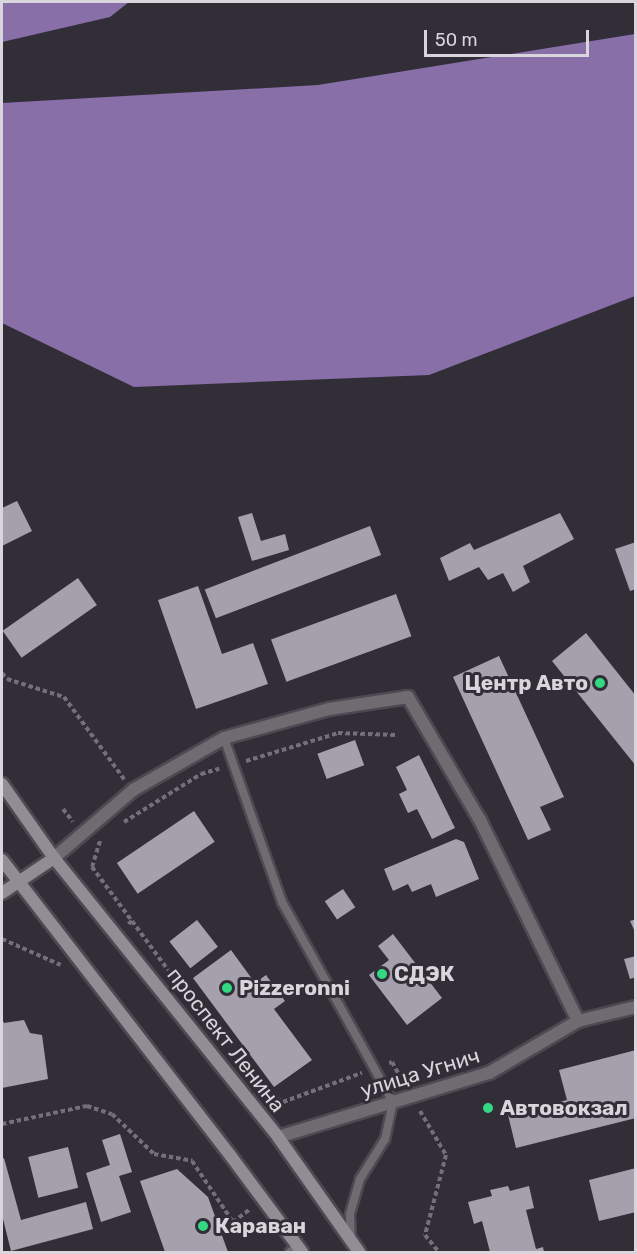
<!DOCTYPE html>
<meta charset="utf-8">
<style>
body{margin:0}
#map{position:relative;width:637px;height:1254px;overflow:hidden;background:#322e38;font-family:Rubik,sans-serif}
div>[style]{position:absolute}
.water>*{inset:0;background:#896fa8}
.building>*{inset:0;background:#a5a0ac;transform-origin:0 0}
.path>*{height:4px;margin-top:-2px;transform-origin:0;background:repeating-linear-gradient(90deg,#747079 0 4.5px,transparent 0 7.5px)}
.roads{filter:drop-shadow(2px 0 #4d4952) drop-shadow(-2px 0 #4d4952) drop-shadow(0 2px #4d4952) drop-shadow(0 -2px #4d4952)}
.lane>*{height:8px;margin:-4px;padding:0 4px;transform-origin:4px;border-radius:4px;background:#6e6c71}
.street>*{height:12px;margin:-6px;padding:0 6px;transform-origin:6px;border-radius:6px;background:#6e6c71}
.secondary>*{height:12px;margin:-6px;padding:0 6px;transform-origin:6px;border-radius:6px;background:#908d95}
.dots>*{width:16px;height:16px;translate:-50% -50%;box-sizing:border-box;border:3px solid #322e38;border-radius:50%}
span{translate:-50% -50%;white-space:nowrap;text-align:center;line-height:1.15;-webkit-text-stroke:6px #322e38;paint-order:stroke}
.poi-label{font-size:21px;color:#d8d5dc;font-weight:700}
.right{translate:-100% -50%;text-align:right}
.left{translate:0 -50%;text-align:left}
.street-label{font-size:21px;color:#d8d5dc}
.frame{position:absolute;inset:0;border:3px solid #d8d5dc;pointer-events:none}
.scale{position:absolute;left:424px;top:30px;width:165px;height:27px;box-sizing:border-box;border:3px solid #d8d5dc;border-top:0;padding-left:8px;font-size:18px;line-height:21px;white-space:nowrap;color:#d8d5dc;-webkit-text-stroke:4px #322e38;paint-order:stroke}
</style>
<div id="map">
<div class="water">
<i style="clip-path:polygon(2px 2px,129px 2px,110px 17px,2px 42px)"></i>
<i style="clip-path:polygon(635px 34px,635px 296px,429px 375px,134px 387px,2px 323px,2px 103px,318px 85px)"></i>
</div>
<div class="building">
<i style="clip-path:polygon(17px 501px,32px 531px,2px 546px,2px 508px)"></i>
<i style="clip-path:polygon(252px 513px,261px 541px,285px 534px,289px 550px,252px 561px,238px 517px)"></i>
<i style="clip-path:polygon(560px 513px,574px 539px,523px 566px,530px 582px,513px 592px,503px 573px,488px 580px,479px 567px,449px 581px,440px 558px,470px 543px,474px 550px)"></i>
<i style="left:370px;top:526px;width:31px;height:177px;rotate:69deg"></i>
<i style="clip-path:polygon(636px 542px,636px 589px,630px 591px,615px 549px)"></i>
<i style="left:78px;top:578px;width:33px;height:92px;rotate:55deg"></i>
<i style="clip-path:polygon(198px 586px,222px 654px,253px 643px,268px 684px,196px 709px,158px 600px)"></i>
<i style="left:396px;top:594px;width:45px;height:133px;rotate:70deg"></i>
<i style="clip-path:polygon(586px 633px,636px 696px,636px 766px,552px 661px)"></i>
<i style="clip-path:polygon(499px 656px,564px 797px,540px 807px,551px 830px,528px 840px,453px 677px)"></i>
<i style="left:355px;top:740px;width:27px;height:40px;rotate:70deg"></i>
<i style="clip-path:polygon(419px 755px,455px 828px,432px 839px,417px 809px,408px 813px,399px 794px,407px 790px,396px 767px)"></i>
<i style="left:194px;top:811px;width:37px;height:93px;rotate:56deg"></i>
<i style="clip-path:polygon(456px 839px,464px 842px,479px 879px,436px 897px,431px 884px,412px 892px,408px 884px,393px 891px,384px 869px)"></i>
<i style="left:343px;top:889px;width:22px;height:22px;rotate:56deg"></i>
<i style="clip-path:polygon(636px 919px,636px 934px,630px 921px)"></i>
<i style="left:197px;top:920px;width:34px;height:35px;rotate:52deg"></i>
<i style="clip-path:polygon(393px 934px,442px 998px,407px 1025px,369px 975px,389px 960px,378px 946px)"></i>
<i style="clip-path:polygon(231px 950px,255px 983px,266px 975px,285px 1001px,274px 1009px,312px 1060px,274px 1087px,193px 978px)"></i>
<i style="clip-path:polygon(636px 956px,636px 977px,630px 979px,624px 959px)"></i>
<i style="clip-path:polygon(2px 1019px,4px 1023px,24px 1020px,30px 1033px,42px 1035px,48px 1079px,2px 1088px)"></i>
<i style="clip-path:polygon(636px 1050px,636px 1118px,516px 1148px,508px 1115px,567px 1100px,559px 1070px)"></i>
<i style="clip-path:polygon(120px 1134px,132px 1172px,119px 1176px,131px 1212px,101px 1222px,86px 1173px,110px 1165px,102px 1140px)"></i>
<i style="left:68px;top:1147px;width:42px;height:41px;rotate:76deg"></i>
<i style="clip-path:polygon(4px 1158px,21px 1220px,86px 1202px,93px 1229px,11px 1251px,2px 1215px,2px 1159px)"></i>
<i style="clip-path:polygon(636px 1168px,636px 1212px,599px 1221px,589px 1180px)"></i>
<i style="clip-path:polygon(177px 1169px,208px 1197px,228px 1252px,165px 1252px,140px 1181px)"></i>
<i style="clip-path:polygon(508px 1186px,510px 1191px,529px 1186px,534px 1208px,526px 1210px,536px 1249px,543px 1247px,544px 1252px,490px 1252px,482px 1221px,474px 1224px,468px 1202px,492px 1196px,490px 1190px)"></i>
</div>
<div class="path">
<i style="left:2px;top:673px;width:8px;rotate:50deg"></i>
<i style="left:7px;top:679px;width:60px;rotate:17.5deg"></i>
<i style="left:64px;top:697px;width:102px;rotate:53.8deg"></i>
<i style="left:246px;top:761px;width:96px;rotate:-16.9deg"></i>
<i style="left:338px;top:733px;width:59px;rotate:1.9deg"></i>
<i style="left:63px;top:809px;width:16px;rotate:52deg"></i>
<i style="left:124px;top:822px;width:91px;rotate:-31.9deg"></i>
<i style="left:201px;top:774px;width:19px;rotate:-16deg"></i>
<i style="left:100px;top:841px;width:27px;rotate:107deg"></i>
<i style="left:92px;top:867px;width:67px;rotate:53.5deg"></i>
<i style="left:132px;top:921px;width:6px;rotate:141deg"></i>
<i style="left:132px;top:921px;width:61px;rotate:53.7deg"></i>
<i style="left:2px;top:939px;width:64px;rotate:23.8deg"></i>
<i style="left:389px;top:1063px;width:3px;rotate:-18deg"></i>
<i style="left:392px;top:1062px;width:23px;rotate:61deg"></i>
<i style="left:263px;top:1091px;width:23px;rotate:29deg"></i>
<i style="left:283px;top:1102px;width:84px;rotate:-20.2deg"></i>
<i style="left:420px;top:1111px;width:51px;rotate:59.4deg"></i>
<i style="left:446px;top:1155px;width:83px;rotate:104.7deg"></i>
<i style="left:425px;top:1235px;width:22px;rotate:51deg"></i>
<i style="left:2px;top:1124px;width:87px;rotate:-12deg"></i>
<i style="left:87px;top:1106px;width:26px;rotate:18deg"></i>
<i style="left:112px;top:1114px;width:58px;rotate:43.6deg"></i>
<i style="left:154px;top:1154px;width:39px;rotate:10deg"></i>
<i style="left:192px;top:1161px;width:73px;rotate:56.1deg"></i>
<i style="left:233px;top:1222px;width:21px;rotate:-37deg"></i>
</div>
<div class="roads">
<div class="lane">
<i style="left:224px;top:738px;width:174px;rotate:70.5deg"></i>
<i style="left:282px;top:902px;width:229px;rotate:61deg"></i>
<i style="left:393px;top:1102px;width:38px;rotate:102deg"></i>
<i style="left:385px;top:1139px;width:47px;rotate:122deg"></i>
<i style="left:360px;top:1179px;width:37px;rotate:106deg"></i>
<i style="left:350px;top:1215px;width:25px;rotate:88deg"></i>
<i style="left:290px;top:1252px;width:9px;rotate:-36deg"></i>
</div>
<div class="street">
<i style="left:54px;top:858px;width:104px;rotate:-40.7deg"></i>
<i style="left:133px;top:790px;width:105px;rotate:-29.7deg"></i>
<i style="left:224px;top:738px;width:109px;rotate:-15.4deg"></i>
<i style="left:329px;top:709px;width:80px;rotate:-8.6deg"></i>
<i style="left:408px;top:697px;width:143px;rotate:59.7deg"></i>
<i style="left:480px;top:820px;width:224px;rotate:64deg"></i>
<i style="left:278px;top:1137px;width:220px;rotate:-16.9deg"></i>
<i style="left:489px;top:1073px;width:103px;rotate:-30.3deg"></i>
<i style="left:578px;top:1021px;width:60px;rotate:-13.6deg"></i>
</div>
<div class="secondary">
<i style="left:2px;top:784px;width:90px;rotate:54.9deg"></i>
<i style="left:54px;top:858px;width:358px;rotate:51.2deg"></i>
<i style="left:278px;top:1137px;width:141px;rotate:54.8deg"></i>
<i style="left:2px;top:860px;width:373px;rotate:52.3deg"></i>
<i style="left:230px;top:1155px;width:121px;rotate:53.4deg"></i>
<i style="left:2px;top:893px;width:63px;rotate:-33.9deg"></i>
</div>
</div>
<div class="dots">
<i style="left:600px;top:683px;background:#32d882"></i>
<i style="left:382px;top:974px;background:#32d882"></i>
<i style="left:227px;top:988px;background:#32d882"></i>
<i style="left:488px;top:1108px;background:#32d882"></i>
<i style="left:203px;top:1226px;background:#32d882"></i>
</div>
<div class="poi-label">
<span class="right" style="left:588px;top:683px">Центр Авто</span>
<span class="left" style="left:394px;top:974px">СДЭК</span>
<span class="left" style="left:239px;top:988px">Pizzeronni</span>
<span class="left" style="left:500px;top:1108px">Автовокзал</span>
<span class="left" style="left:215px;top:1226px">Караван</span>
</div>
<div class="street-label">
<span style="left:226px;top:1040px;rotate:52deg">проспект Ленина</span>
<span style="left:420px;top:1073px;rotate:-17deg">улица Угнич</span>
</div>
<div class="frame"></div>
<div class="scale">50 m</div>
</div>
